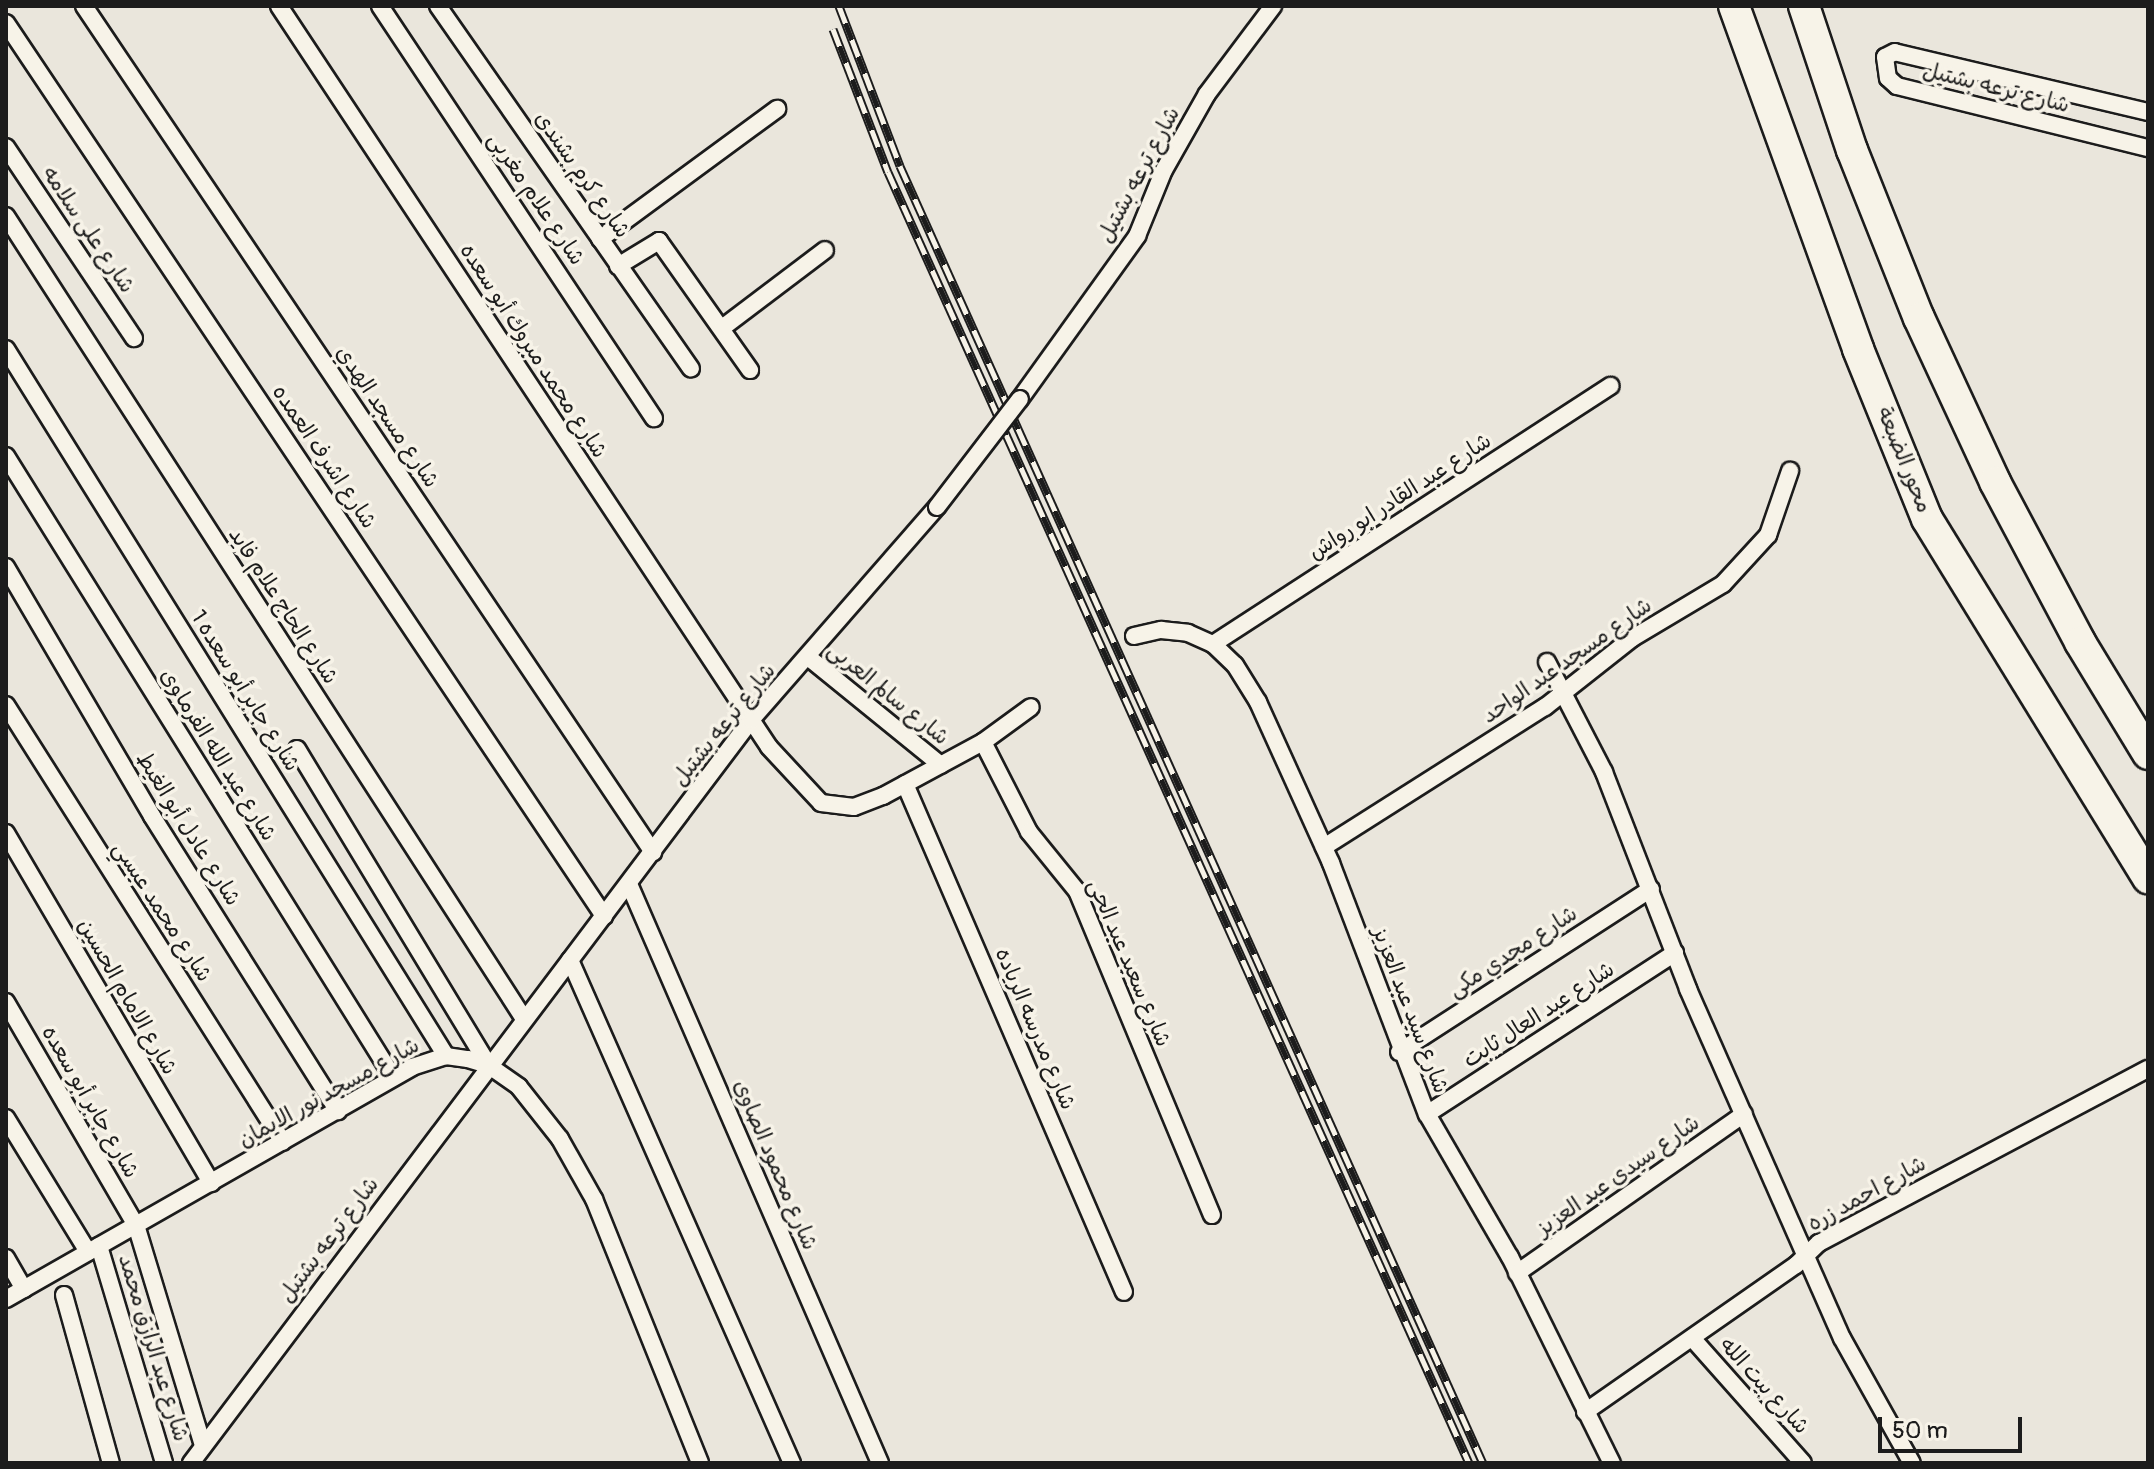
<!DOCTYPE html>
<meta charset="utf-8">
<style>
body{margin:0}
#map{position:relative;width:2154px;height:1469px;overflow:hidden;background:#eae6dc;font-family:Pangolin,"Playpen Sans Arabic",sans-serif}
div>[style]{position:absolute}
.roads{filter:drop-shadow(2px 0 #1c1c1c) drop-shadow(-2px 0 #1c1c1c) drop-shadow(0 2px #1c1c1c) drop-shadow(0 -2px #1c1c1c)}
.minor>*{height:16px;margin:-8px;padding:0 8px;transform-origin:8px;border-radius:8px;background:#f7f3e8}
.motorway>*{height:30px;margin:-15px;padding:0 15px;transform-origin:15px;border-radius:15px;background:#f7f3e8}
.rail>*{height:9px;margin-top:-4.5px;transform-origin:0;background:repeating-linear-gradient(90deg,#f7f3e8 0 18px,#1c1c1c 0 36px);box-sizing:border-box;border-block:2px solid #1c1c1c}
.bridges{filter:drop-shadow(2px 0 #1c1c1c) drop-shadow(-2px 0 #1c1c1c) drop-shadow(0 2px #1c1c1c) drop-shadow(0 -2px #1c1c1c)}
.minor-bridge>*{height:16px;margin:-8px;padding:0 8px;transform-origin:8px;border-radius:8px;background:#f7f3e8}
span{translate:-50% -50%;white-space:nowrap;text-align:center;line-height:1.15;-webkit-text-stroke:7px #f7f3e8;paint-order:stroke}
.street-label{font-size:22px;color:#1c1c1c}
.frame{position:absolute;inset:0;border:8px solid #1c1c1c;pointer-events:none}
.scale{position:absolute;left:1878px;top:1417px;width:144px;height:36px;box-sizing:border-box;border:4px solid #1c1c1c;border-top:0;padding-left:10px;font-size:24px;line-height:28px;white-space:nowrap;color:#1c1c1c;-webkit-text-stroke:6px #f7f3e8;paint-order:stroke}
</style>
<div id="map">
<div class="roads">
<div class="minor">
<i style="left:84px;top:6px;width:1020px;rotate:56.08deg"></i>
<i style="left:279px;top:6px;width:888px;rotate:56.52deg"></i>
<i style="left:769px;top:747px;width:76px;rotate:47.1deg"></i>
<i style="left:821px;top:803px;width:33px;rotate:7deg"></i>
<i style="left:854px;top:807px;width:31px;rotate:-21deg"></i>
<i style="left:883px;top:796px;width:114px;rotate:-28.4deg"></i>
<i style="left:983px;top:742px;width:59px;rotate:-36.1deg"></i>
<i style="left:380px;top:6px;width:495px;rotate:56.4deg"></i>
<i style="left:438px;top:6px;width:442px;rotate:55.1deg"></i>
<i style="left:6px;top:23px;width:1075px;rotate:56.19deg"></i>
<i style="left:2148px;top:112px;width:260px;rotate:-166.7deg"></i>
<i style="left:1895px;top:52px;width:11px;rotate:153deg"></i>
<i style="left:1885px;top:57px;width:21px;rotate:82deg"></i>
<i style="left:1888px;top:78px;width:12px;rotate:42deg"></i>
<i style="left:1897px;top:86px;width:259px;rotate:13.9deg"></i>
<i style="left:6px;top:147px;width:230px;rotate:56.2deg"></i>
<i style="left:6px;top:216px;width:956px;rotate:57.17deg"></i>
<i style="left:600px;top:239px;width:220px;rotate:-36.3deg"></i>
<i style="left:618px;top:266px;width:48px;rotate:-31.4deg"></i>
<i style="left:659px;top:241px;width:158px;rotate:54.8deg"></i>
<i style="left:722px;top:328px;width:129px;rotate:-37.1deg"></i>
<i style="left:6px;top:349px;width:833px;rotate:58.1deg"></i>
<i style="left:1020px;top:399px;width:201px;rotate:-54.3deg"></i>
<i style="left:1137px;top:236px;width:71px;rotate:-67.8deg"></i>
<i style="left:1164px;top:170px;width:87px;rotate:-60.5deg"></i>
<i style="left:1207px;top:94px;width:110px;rotate:-53.1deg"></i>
<i style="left:6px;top:456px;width:732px;rotate:58.07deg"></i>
<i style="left:6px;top:567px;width:289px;rotate:59.6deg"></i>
<i style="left:152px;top:816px;width:349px;rotate:57.8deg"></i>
<i style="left:1134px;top:636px;width:28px;rotate:-13deg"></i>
<i style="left:1161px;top:630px;width:27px;rotate:6deg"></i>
<i style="left:1188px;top:633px;width:27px;rotate:24deg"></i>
<i style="left:1213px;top:644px;width:30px;rotate:44deg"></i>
<i style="left:1235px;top:665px;width:44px;rotate:58.1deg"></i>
<i style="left:1258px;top:702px;width:177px;rotate:65.6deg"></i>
<i style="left:1331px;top:863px;width:269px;rotate:69.1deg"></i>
<i style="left:1427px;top:1114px;width:165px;rotate:59.9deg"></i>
<i style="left:1510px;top:1257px;width:230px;rotate:63.7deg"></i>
<i style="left:1213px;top:644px;width:474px;rotate:-33deg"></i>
<i style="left:808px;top:657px;width:171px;rotate:39.1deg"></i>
<i style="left:1547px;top:662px;width:124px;rotate:62.6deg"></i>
<i style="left:1604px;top:772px;width:233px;rotate:68.8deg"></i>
<i style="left:1688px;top:989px;width:381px;rotate:66.2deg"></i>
<i style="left:1842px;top:1338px;width:143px;rotate:60.8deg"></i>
<i style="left:6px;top:705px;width:517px;rotate:57.63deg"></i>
<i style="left:983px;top:742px;width:101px;rotate:62.9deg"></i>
<i style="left:1029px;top:832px;width:76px;rotate:50.9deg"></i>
<i style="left:1077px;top:891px;width:351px;rotate:67.4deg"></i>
<i style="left:297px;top:749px;width:369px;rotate:58.8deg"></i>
<i style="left:905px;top:784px;width:553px;rotate:66.68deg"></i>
<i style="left:6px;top:833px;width:406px;rotate:59.6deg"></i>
<i style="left:1324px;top:847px;width:262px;rotate:-32.4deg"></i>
<i style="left:1545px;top:707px;width:110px;rotate:-38.3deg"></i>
<i style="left:1631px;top:639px;width:107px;rotate:-30.9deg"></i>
<i style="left:1723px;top:584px;width:67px;rotate:-47.4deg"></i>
<i style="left:1768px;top:535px;width:68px;rotate:-71deg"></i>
<i style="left:629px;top:884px;width:631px;rotate:66.56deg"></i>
<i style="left:570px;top:960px;width:550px;rotate:66.19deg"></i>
<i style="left:6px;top:1002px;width:258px;rotate:59.8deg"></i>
<i style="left:136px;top:1225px;width:231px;rotate:73.1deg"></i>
<i style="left:1399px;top:1052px;width:300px;rotate:-32.9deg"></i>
<i style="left:1427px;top:1114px;width:296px;rotate:-33deg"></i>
<i style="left:6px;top:1118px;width:157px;rotate:58.5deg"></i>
<i style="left:99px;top:1246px;width:227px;rotate:73.3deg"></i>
<i style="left:6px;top:1258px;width:36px;rotate:60deg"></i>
<i style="left:1517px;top:1273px;width:277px;rotate:-35deg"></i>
<i style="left:64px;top:1295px;width:174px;rotate:74.4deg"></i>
<i style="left:6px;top:1299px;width:468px;rotate:-29.7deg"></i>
<i style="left:412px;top:1067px;width:36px;rotate:-18deg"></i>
<i style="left:446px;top:1056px;width:22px;rotate:8deg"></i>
<i style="left:468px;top:1059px;width:21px;rotate:17deg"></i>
<i style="left:488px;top:1065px;width:38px;rotate:35deg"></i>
<i style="left:519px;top:1087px;width:66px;rotate:51.7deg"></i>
<i style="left:560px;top:1139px;width:69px;rotate:60.5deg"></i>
<i style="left:594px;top:1199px;width:284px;rotate:68.1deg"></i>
<i style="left:1692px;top:1338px;width:167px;rotate:48.4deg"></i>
<i style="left:1585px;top:1412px;width:257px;rotate:-34.9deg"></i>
<i style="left:1796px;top:1265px;width:32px;rotate:-44deg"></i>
<i style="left:1819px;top:1243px;width:372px;rotate:-27.9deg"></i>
<i style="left:191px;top:1463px;width:930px;rotate:-52.99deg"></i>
<i style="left:751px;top:720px;width:283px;rotate:-48.9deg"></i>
</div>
<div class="motorway">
<i style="left:1734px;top:6px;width:365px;rotate:70.1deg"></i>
<i style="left:1858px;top:349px;width:183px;rotate:67.9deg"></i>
<i style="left:1927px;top:519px;width:422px;rotate:58.4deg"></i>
<i style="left:1804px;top:6px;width:152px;rotate:71.6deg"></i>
<i style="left:1852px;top:150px;width:181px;rotate:68.3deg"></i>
<i style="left:1919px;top:318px;width:181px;rotate:65.1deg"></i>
<i style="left:1995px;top:482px;width:181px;rotate:62deg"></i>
<i style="left:2080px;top:642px;width:131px;rotate:58.7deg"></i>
</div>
</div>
<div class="rail">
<i style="left:839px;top:6px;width:171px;rotate:69.1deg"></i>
<i style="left:900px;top:166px;width:1422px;rotate:65.8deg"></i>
<i style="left:833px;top:29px;width:153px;rotate:69deg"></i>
<i style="left:888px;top:172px;width:1416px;rotate:65.77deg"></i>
</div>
<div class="bridges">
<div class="minor-bridge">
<i style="left:937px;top:507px;width:136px;rotate:-52.5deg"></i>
</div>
</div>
<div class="street-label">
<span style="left:1996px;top:88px;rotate:14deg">شارع ترعه بشتيل</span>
<span style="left:582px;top:175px;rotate:55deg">شارع كرم بشندى</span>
<span style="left:1139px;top:175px;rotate:-62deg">شارع ترعه بشتيل</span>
<span style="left:536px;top:199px;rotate:56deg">شارع علام مغربى</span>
<span style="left:88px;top:230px;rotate:56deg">شارع على سلامه</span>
<span style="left:533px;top:351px;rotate:57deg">شارع محمد مبروك أبو سعده</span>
<span style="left:387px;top:417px;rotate:56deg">شارع مسجد الهدي</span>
<span style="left:324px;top:457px;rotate:56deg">شارع اشرف العمده</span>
<span style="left:1904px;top:460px;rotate:68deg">محور الضبعة</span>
<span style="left:1400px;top:497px;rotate:-33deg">شارع عبد القادر ابو رواش</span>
<span style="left:283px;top:606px;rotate:57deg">شارع الحاج علام فايد</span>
<span style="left:1567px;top:661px;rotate:-35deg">شارع مسجد عبد الواحد</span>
<span style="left:245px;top:691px;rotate:58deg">شارع جابر أبو سعده 1</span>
<span style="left:888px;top:694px;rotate:39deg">شارع سالم العربى</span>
<span style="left:724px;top:725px;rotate:-51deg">شارع ترعه بشتيل</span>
<span style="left:218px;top:755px;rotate:58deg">شارع عبد الله الفرماوى</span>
<span style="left:188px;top:829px;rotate:58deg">شارع عادل أبو الغيط</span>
<span style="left:162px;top:912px;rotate:57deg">شارع محمد عيسي</span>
<span style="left:1513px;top:952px;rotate:-33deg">شارع مجدي مكى</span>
<span style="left:1129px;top:963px;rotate:67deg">شارع سعيد عبد الحى</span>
<span style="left:127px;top:997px;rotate:60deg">شارع الامام الحسين</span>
<span style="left:1410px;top:1010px;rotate:69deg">شارع سيد عبد العزيز</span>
<span style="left:1539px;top:1015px;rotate:-33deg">شارع عبد العال ثابت</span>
<span style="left:1035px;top:1029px;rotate:67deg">شارع مدرسه الرياده</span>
<span style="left:329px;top:1093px;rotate:-29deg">شارع مسجد نور الايمان</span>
<span style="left:90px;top:1102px;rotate:60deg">شارع جابر أبو سعده</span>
<span style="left:775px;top:1165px;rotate:67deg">شارع محمود الصاوى</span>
<span style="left:1618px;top:1176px;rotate:-35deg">شارع سيدى عبد العزيز</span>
<span style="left:1867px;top:1194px;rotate:-29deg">شارع احمد زره</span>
<span style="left:329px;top:1240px;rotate:-53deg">شارع ترعه بشتيل</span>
<span style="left:153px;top:1348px;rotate:73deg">شارع عبد الرازق محمد</span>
<span style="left:1764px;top:1386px;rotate:48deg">شارع بيت الله</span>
</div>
<div class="frame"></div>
<div class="scale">50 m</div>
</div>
